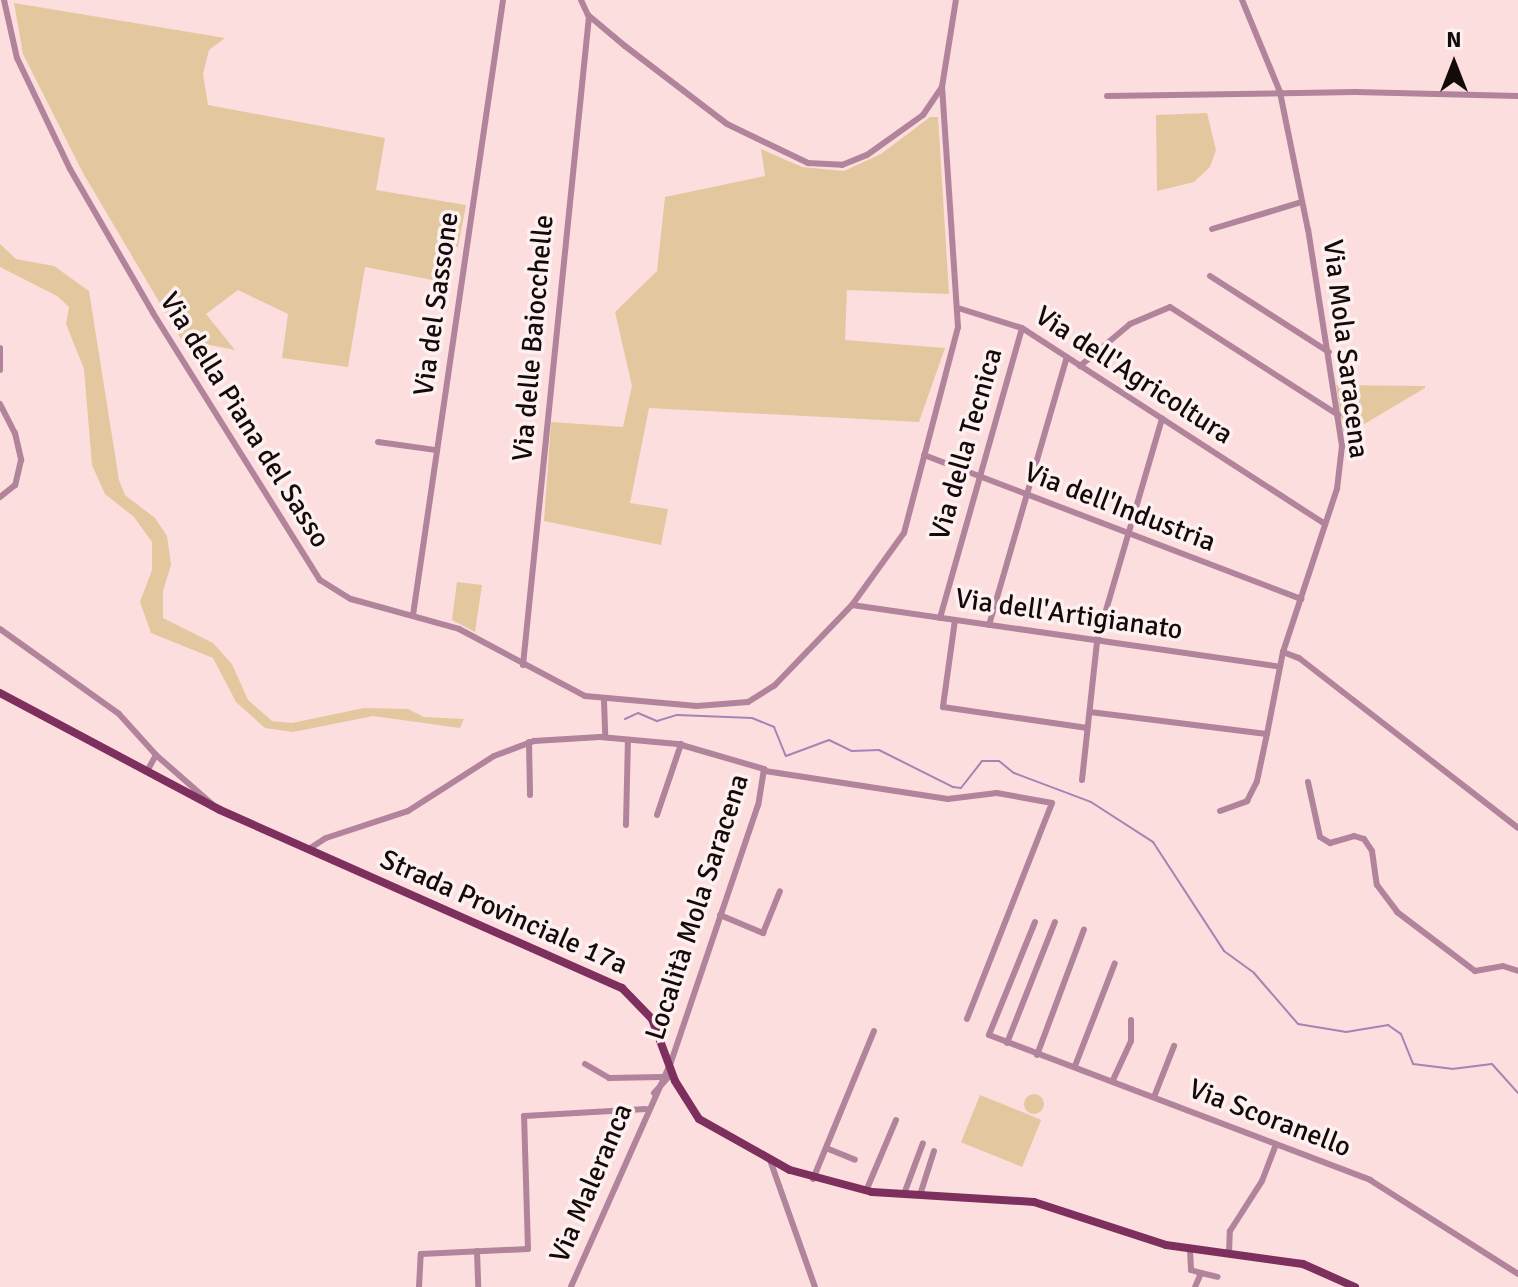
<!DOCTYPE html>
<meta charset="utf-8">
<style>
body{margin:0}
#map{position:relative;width:1518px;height:1287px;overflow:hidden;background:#fddede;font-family:Signika,sans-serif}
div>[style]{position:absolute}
.green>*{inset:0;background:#e3c89f;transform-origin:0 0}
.round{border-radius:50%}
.stream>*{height:2px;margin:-1px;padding:0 1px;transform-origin:1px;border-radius:1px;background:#a683b5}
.minor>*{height:6px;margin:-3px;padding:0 3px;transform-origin:3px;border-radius:3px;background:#b1849b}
.major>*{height:8px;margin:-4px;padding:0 4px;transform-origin:4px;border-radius:4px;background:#7d2f5e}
span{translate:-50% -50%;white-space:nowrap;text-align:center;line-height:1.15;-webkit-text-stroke:7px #fdf0f0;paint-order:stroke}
.street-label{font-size:28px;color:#140a0a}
.north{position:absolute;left:1414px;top:24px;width:80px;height:80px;-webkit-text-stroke:6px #fdf0f0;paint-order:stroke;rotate:0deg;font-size:22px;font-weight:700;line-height:32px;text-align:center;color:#140a0a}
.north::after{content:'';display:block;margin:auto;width:28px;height:36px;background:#140a0a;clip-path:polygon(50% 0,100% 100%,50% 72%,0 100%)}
</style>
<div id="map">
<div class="green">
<i style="clip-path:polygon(14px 3px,225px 38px,209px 50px,203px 74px,208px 105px,385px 138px,376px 190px,466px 205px,458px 247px,440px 245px,433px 280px,365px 267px,348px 367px,282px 358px,288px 314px,238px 290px,206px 314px,235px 350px,181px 339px,83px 173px,23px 54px)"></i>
<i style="clip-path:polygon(1207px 113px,1216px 150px,1210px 167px,1194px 182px,1157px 191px,1156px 115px)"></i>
<i style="clip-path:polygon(930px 117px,938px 117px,949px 294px,847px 290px,845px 340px,945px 348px,919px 422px,649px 408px,630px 503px,668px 509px,661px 545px,544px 521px,551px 422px,623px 427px,632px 386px,615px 312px,657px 271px,665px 197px,765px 176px,761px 149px,802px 167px,844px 171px,881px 154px)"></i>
<i style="clip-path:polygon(0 244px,16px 259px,54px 266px,89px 291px,119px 480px,125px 495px,155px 518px,167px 536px,171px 565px,163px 591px,163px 618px,213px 643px,232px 664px,248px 700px,272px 721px,292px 723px,364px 708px,408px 709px,424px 717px,464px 719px,460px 728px,373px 716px,293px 732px,265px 728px,236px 702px,213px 658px,151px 633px,140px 602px,152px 570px,152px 542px,134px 517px,105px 494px,92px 465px,84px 369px,66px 324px,69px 307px,57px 296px,0 267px)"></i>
<i style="clip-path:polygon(1336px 385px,1425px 386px,1425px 388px,1344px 436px)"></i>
<i style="clip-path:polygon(457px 582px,482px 585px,475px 632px,452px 620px)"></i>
<i class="round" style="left:1024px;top:1094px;width:20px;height:20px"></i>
<i style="left:980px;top:1095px;width:66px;height:51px;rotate:22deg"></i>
</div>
<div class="stream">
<i style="left:625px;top:719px;width:14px;rotate:-25deg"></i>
<i style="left:638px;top:713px;width:21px;rotate:23deg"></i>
<i style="left:657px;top:721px;width:21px;rotate:-17deg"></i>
<i style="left:677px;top:715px;width:75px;rotate:2.3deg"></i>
<i style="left:752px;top:718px;width:24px;rotate:22deg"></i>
<i style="left:774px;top:727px;width:31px;rotate:68deg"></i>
<i style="left:786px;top:756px;width:46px;rotate:-20.4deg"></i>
<i style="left:829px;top:740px;width:25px;rotate:26deg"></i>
<i style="left:852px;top:751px;width:27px;rotate:-2deg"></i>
<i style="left:879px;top:750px;width:83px;rotate:26.6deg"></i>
<i style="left:953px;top:787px;width:8px;rotate:7deg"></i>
<i style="left:961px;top:788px;width:34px;rotate:-52deg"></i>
<i style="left:982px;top:761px;width:17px"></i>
<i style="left:999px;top:761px;width:19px;rotate:39deg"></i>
<i style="left:1014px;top:773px;width:82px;rotate:20.6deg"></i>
<i style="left:1091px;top:802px;width:74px;rotate:32.8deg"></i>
<i style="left:1153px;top:842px;width:130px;rotate:56.9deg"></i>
<i style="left:1224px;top:951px;width:37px;rotate:36deg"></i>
<i style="left:1254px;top:973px;width:67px;rotate:49.2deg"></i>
<i style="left:1298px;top:1024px;width:49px;rotate:9.5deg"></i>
<i style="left:1346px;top:1032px;width:43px;rotate:-9.5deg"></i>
<i style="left:1388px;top:1025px;width:16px;rotate:35deg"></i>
<i style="left:1401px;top:1034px;width:32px;rotate:68deg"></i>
<i style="left:1413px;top:1064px;width:39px;rotate:7deg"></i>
<i style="left:1452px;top:1069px;width:40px;rotate:-7.1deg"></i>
<i style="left:1492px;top:1064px;width:39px;rotate:48deg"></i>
</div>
<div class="minor">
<i style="left:4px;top:0;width:59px;rotate:77.4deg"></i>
<i style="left:17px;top:58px;width:123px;rotate:64.5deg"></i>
<i style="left:70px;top:169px;width:166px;rotate:60deg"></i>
<i style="left:153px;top:313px;width:315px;rotate:58deg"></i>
<i style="left:320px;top:580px;width:36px;rotate:32deg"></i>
<i style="left:351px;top:599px;width:112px;rotate:15.5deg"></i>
<i style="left:459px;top:629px;width:143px;rotate:28deg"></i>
<i style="left:585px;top:696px;width:112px;rotate:5.1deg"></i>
<i style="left:697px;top:706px;width:51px;rotate:-4.5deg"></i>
<i style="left:748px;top:702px;width:31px;rotate:-32deg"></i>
<i style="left:774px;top:686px;width:112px;rotate:-46.1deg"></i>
<i style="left:852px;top:605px;width:89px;rotate:-54.2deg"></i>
<i style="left:904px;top:533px;width:213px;rotate:-75.3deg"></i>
<i style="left:958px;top:327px;width:241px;rotate:-93.8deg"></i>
<i style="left:942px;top:87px;width:88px;rotate:-80.9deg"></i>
<i style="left:581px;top:0;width:17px;rotate:65deg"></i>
<i style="left:588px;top:15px;width:48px;rotate:40deg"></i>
<i style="left:625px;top:46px;width:128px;rotate:37.4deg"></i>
<i style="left:727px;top:124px;width:90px;rotate:25.7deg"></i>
<i style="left:808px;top:163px;width:34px;rotate:3deg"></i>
<i style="left:842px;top:165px;width:27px;rotate:-22deg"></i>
<i style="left:867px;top:155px;width:69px;rotate:-35.5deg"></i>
<i style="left:923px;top:115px;width:34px;rotate:-56deg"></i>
<i style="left:1107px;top:96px;width:248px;rotate:-0.9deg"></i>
<i style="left:1355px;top:92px;width:163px;rotate:1.4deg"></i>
<i style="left:1212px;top:229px;width:94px;rotate:-16.7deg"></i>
<i style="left:1210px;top:276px;width:141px;rotate:32.6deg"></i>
<i style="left:958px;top:308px;width:67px;rotate:17.4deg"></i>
<i style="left:1022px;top:328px;width:361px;rotate:32.9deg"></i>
<i style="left:0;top:348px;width:22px;rotate:90deg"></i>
<i style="left:1080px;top:366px;width:65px;rotate:-40deg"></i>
<i style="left:1130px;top:324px;width:43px;rotate:-23deg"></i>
<i style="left:1170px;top:307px;width:200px;rotate:32.7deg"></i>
<i style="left:0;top:404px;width:33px;rotate:63deg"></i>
<i style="left:15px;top:433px;width:28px;rotate:77deg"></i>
<i style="left:21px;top:460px;width:26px;rotate:103deg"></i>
<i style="left:15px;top:485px;width:19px;rotate:141deg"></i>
<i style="left:378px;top:442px;width:59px;rotate:7.9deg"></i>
<i style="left:924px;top:455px;width:404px;rotate:20.9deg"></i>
<i style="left:852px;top:605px;width:432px;rotate:8.2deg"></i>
<i style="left:413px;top:615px;width:622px;rotate:-81.67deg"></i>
<i style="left:940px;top:618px;width:301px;rotate:-74.2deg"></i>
<i style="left:955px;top:620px;width:88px;rotate:97.9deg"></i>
<i style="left:943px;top:707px;width:146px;rotate:8.3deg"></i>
<i style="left:989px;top:625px;width:279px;rotate:-73.8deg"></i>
<i style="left:0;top:629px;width:146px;rotate:35.5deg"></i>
<i style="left:119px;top:714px;width:55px;rotate:47.9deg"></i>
<i style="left:156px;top:755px;width:18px;rotate:119deg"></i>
<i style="left:1283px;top:652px;width:17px;rotate:21deg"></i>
<i style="left:1299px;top:658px;width:277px;rotate:37.8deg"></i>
<i style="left:523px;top:665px;width:652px;rotate:-84.19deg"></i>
<i style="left:604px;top:700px;width:37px;rotate:88deg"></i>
<i style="left:1090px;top:712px;width:178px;rotate:7.1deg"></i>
<i style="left:1267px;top:734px;width:84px;rotate:-79deg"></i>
<i style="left:1283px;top:652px;width:172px;rotate:-71.7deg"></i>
<i style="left:1337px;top:489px;width:43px;rotate:-83.4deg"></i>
<i style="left:1342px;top:446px;width:219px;rotate:-98.9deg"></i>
<i style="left:1308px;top:230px;width:141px;rotate:-101.5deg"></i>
<i style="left:1280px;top:92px;width:100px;rotate:-112.4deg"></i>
<i style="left:529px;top:742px;width:53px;rotate:88.9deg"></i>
<i style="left:156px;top:755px;width:74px;rotate:41.2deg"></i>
<i style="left:765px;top:771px;width:185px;rotate:8.7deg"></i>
<i style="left:948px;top:799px;width:49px;rotate:-7deg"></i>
<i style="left:997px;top:793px;width:56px;rotate:10.3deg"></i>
<i style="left:1052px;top:803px;width:232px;rotate:111.5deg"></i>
<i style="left:1082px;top:780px;width:140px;rotate:-83.8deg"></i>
<i style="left:1097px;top:641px;width:232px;rotate:-73.7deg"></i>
<i style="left:1308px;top:782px;width:56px;rotate:77.7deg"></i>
<i style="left:1320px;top:837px;width:12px;rotate:31deg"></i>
<i style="left:1330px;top:843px;width:25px;rotate:-16deg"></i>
<i style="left:1354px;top:836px;width:10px;rotate:17deg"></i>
<i style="left:1364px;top:839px;width:14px;rotate:56deg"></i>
<i style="left:1372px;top:851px;width:34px;rotate:82deg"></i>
<i style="left:1377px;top:885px;width:34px;rotate:53deg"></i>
<i style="left:1397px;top:912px;width:98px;rotate:37.1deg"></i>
<i style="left:1475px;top:971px;width:28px;rotate:-10deg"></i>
<i style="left:1503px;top:966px;width:16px;rotate:18deg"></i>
<i style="left:1220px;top:811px;width:29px;rotate:-20deg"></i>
<i style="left:1247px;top:801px;width:22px;rotate:-63deg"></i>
<i style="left:1257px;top:781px;width:48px;rotate:-78deg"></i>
<i style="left:657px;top:815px;width:75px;rotate:-71.3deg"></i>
<i style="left:626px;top:825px;width:85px;rotate:-88.7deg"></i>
<i style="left:309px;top:849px;width:20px;rotate:-33deg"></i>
<i style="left:326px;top:838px;width:86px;rotate:-18.2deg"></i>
<i style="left:408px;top:811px;width:102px;rotate:-32.6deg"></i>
<i style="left:494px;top:756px;width:43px;rotate:-20.6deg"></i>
<i style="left:534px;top:741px;width:66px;rotate:-3.5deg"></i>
<i style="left:600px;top:737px;width:78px;rotate:5.1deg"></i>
<i style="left:678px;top:744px;width:90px;rotate:16.2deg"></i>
<i style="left:764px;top:769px;width:36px;rotate:99deg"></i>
<i style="left:758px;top:805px;width:271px;rotate:108.7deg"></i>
<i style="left:671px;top:1062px;width:246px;rotate:114deg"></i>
<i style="left:720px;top:915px;width:47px;rotate:22.7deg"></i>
<i style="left:763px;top:933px;width:45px;rotate:-68deg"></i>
<i style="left:1035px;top:922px;width:122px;rotate:112.2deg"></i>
<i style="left:989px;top:1035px;width:408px;rotate:20.8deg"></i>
<i style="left:1370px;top:1180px;width:175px;rotate:32.4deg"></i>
<i style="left:1007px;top:1043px;width:130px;rotate:-68.4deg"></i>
<i style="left:1037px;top:1055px;width:134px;rotate:-69.5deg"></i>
<i style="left:585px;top:1064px;width:28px;rotate:30deg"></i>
<i style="left:609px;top:1078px;width:53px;rotate:-1.1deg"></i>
<i style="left:1075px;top:1066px;width:110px;rotate:-68.8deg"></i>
<i style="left:1113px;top:1080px;width:43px;rotate:-65.2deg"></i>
<i style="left:1131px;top:1041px;width:21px;rotate:-90deg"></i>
<i style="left:654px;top:1093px;width:27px;rotate:-48deg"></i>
<i style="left:1154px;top:1097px;width:55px;rotate:-68.6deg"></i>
<i style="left:826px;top:1148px;width:31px;rotate:22deg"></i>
<i style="left:770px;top:1160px;width:135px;rotate:70.5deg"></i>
<i style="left:813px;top:1179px;width:160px;rotate:-67.6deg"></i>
<i style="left:866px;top:1191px;width:77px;rotate:-67.1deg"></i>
<i style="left:904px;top:1194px;width:54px;rotate:-69.6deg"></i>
<i style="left:920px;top:1195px;width:46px;rotate:-72.3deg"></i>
<i style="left:1190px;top:1250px;width:20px;rotate:87deg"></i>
<i style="left:1191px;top:1270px;width:10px;rotate:17deg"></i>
<i style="left:1201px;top:1273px;width:15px;rotate:113deg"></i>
<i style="left:477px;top:1251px;width:36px;rotate:88deg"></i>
<i style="left:1229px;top:1254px;width:23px;rotate:-88deg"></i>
<i style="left:1230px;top:1231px;width:59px;rotate:-57.4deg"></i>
<i style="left:1262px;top:1181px;width:39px;rotate:-69deg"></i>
<i style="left:1201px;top:1273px;width:17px;rotate:13deg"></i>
<i style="left:419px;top:1287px;width:33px;rotate:-87deg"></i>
<i style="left:421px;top:1254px;width:107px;rotate:-2.7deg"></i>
<i style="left:528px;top:1249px;width:133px;rotate:-91.7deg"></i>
<i style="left:524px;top:1116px;width:122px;rotate:-3.3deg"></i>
</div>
<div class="major">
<i style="left:0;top:693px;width:249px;rotate:28deg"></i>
<i style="left:220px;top:810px;width:440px;rotate:23.9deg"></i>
<i style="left:622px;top:988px;width:43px;rotate:45.9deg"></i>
<i style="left:652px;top:1019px;width:66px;rotate:69.6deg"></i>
<i style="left:675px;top:1081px;width:45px;rotate:57.7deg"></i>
<i style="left:699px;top:1119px;width:104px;rotate:29.3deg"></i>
<i style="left:790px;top:1170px;width:85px;rotate:15deg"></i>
<i style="left:872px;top:1192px;width:162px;rotate:3.5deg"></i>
<i style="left:1034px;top:1202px;width:139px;rotate:18deg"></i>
<i style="left:1166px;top:1245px;width:138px;rotate:7.9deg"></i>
<i style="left:1303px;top:1264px;width:57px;rotate:23.9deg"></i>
</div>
<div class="street-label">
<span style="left:436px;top:304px;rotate:-82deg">Via del Sassone</span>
<span style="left:533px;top:338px;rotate:-85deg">Via delle Baiocchelle</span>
<span style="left:1346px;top:349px;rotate:83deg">Via Mola Saracena</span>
<span style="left:1134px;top:375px;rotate:33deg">Via dell'Agricoltura</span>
<span style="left:245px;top:420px;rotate:58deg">Via della Piana del Sasso</span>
<span style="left:966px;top:444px;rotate:-74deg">Via della Tecnica</span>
<span style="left:1120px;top:507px;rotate:21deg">Via dell'Industria</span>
<span style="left:1069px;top:614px;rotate:8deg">Via dell'Artigianato</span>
<span style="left:697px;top:907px;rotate:-72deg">Località Mola Saracena</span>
<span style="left:504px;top:912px;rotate:24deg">Strada Provinciale 17a</span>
<span style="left:1270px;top:1118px;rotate:21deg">Via Scoranello</span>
<span style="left:591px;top:1183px;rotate:-67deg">Via Maleranca</span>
</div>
<div class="north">N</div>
</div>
